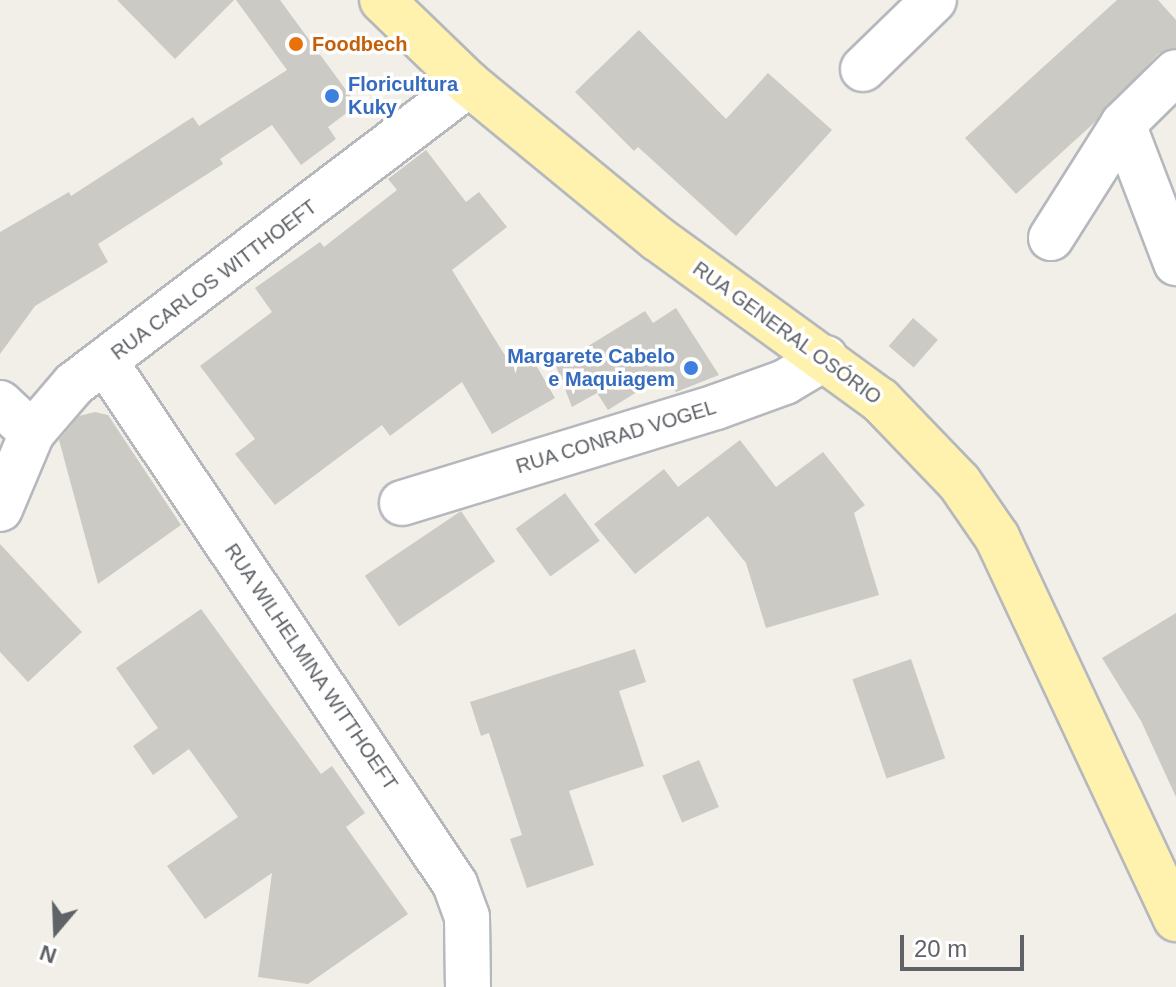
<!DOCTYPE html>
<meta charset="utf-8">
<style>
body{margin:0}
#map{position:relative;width:1176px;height:987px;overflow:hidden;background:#f1efe8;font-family:Helvetica,sans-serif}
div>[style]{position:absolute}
.building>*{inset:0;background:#cccac5;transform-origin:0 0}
.roads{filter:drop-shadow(2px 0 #b5b8bc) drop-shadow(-2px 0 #b5b8bc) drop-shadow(0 2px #b5b8bc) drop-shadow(0 -2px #b5b8bc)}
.minor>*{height:44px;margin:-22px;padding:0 22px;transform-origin:22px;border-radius:22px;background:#fff}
.major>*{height:44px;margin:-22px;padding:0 22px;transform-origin:22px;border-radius:22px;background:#fff2af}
.dots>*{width:22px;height:22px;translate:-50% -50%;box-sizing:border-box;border:4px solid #fff;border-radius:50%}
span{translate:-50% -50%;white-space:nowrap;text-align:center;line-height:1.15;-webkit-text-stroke:7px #fff;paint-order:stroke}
.food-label{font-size:20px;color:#c56008;font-weight:700}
.left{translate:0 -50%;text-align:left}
.shop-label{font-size:20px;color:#366cbe;font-weight:700}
.right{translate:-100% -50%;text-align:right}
.street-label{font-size:20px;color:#5f6368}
.north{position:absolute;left:16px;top:891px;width:80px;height:80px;-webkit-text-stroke:6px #fff;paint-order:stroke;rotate:199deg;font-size:22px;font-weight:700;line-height:32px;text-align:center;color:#5f6368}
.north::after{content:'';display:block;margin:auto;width:28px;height:36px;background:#5f6368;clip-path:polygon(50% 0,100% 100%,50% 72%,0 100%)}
.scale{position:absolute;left:900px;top:935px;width:124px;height:36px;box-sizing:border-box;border:4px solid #5f6368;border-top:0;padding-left:10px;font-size:24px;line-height:28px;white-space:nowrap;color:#5f6368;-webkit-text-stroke:6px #fff;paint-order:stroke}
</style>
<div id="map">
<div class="building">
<i style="clip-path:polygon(117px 0,234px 0,175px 59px)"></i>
<i style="clip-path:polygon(236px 0,280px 0,357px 105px,328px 127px,336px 139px,301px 165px,272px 125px,220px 159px,223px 164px,98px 244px,108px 262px,35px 306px,0 354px,0 232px,69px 192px,71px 196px,193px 117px,199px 126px,287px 70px)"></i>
<i style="clip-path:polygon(1117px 0,1158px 0,1176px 20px,1176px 48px,1158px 54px,1094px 123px,1016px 194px,965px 138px)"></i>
<i style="clip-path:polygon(639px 30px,726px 119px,768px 73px,832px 130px,736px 236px,638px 147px,634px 151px,575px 92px)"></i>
<i style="clip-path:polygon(426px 150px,466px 202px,479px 192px,507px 227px,452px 270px,506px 357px,525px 346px,555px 398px,492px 434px,462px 382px,390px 436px,382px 425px,275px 505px,235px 454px,255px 439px,200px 366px,272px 312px,255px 288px,320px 242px,324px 247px,397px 190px,388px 179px)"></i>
<i style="clip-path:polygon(676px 308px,719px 375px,676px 392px,664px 375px,608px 410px,597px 393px,572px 407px,556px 366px,645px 311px,653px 323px)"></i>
<i style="left:913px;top:318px;width:33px;height:37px;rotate:41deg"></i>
<i style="clip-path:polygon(95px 412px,108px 415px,181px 525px,98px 584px,59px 440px,79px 416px)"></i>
<i style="clip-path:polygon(740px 440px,776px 487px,823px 452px,865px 505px,854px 513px,879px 595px,766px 628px,746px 563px,708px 516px,635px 574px,594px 524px,664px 469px,678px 487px)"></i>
<i style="left:565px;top:493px;width:59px;height:61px;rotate:54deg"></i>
<i style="left:461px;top:511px;width:61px;height:116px;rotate:56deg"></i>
<i style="clip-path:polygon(0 544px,82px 632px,28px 682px,0 652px)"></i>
<i style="clip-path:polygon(201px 609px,321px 774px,332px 766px,365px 813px,346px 827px,408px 914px,308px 984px,258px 977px,272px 873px,205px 919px,167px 866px,238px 817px,189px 749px,153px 775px,133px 746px,158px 728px,116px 668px)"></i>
<i style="clip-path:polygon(1176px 613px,1176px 797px,1141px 721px,1102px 658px)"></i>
<i style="clip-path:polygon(635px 649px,646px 682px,619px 691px,644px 766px,569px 791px,594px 865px,527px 888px,510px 839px,522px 835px,489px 733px,481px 736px,470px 702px)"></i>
<i style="left:911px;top:659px;width:105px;height:62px;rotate:71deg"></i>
<i style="left:699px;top:760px;width:51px;height:40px;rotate:67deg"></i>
</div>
<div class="roads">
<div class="minor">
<i style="left:863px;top:69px;width:99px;rotate:-44.2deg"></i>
<i style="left:1123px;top:124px;width:149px;rotate:69.1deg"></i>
<i style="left:1051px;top:238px;width:135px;rotate:-57.7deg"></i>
<i style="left:1123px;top:124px;width:74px;rotate:-44.5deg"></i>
<i style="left:106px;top:363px;width:627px;rotate:56.18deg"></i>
<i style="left:455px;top:884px;width:35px;rotate:70deg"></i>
<i style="left:467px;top:917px;width:70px;rotate:89.2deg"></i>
<i style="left:0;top:403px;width:44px;rotate:43.2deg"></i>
<i style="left:402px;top:503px;width:328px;rotate:-17deg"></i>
<i style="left:716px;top:407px;width:73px;rotate:-19.9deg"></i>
<i style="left:785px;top:382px;width:47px;rotate:-31deg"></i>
<i style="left:0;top:509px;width:82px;rotate:-67.2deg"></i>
<i style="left:32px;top:433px;width:65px;rotate:-49.4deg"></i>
<i style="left:74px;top:384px;width:496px;rotate:-37.2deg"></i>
</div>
<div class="major">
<i style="left:382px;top:0;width:121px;rotate:44deg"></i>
<i style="left:469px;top:84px;width:244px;rotate:39.4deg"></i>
<i style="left:658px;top:239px;width:274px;rotate:36deg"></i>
<i style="left:880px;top:400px;width:114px;rotate:46.1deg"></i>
<i style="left:959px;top:482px;width:67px;rotate:55.4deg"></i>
<i style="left:997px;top:537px;width:422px;rotate:64.9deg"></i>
</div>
</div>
<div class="dots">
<i style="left:296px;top:44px;background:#e8710a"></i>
<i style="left:332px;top:96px;background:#3f7fe0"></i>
<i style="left:691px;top:368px;background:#3f7fe0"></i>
</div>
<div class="food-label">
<span class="left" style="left:312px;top:44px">Foodbech</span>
</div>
<div class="shop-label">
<span class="left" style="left:348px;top:96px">Floricultura<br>Kuky</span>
<span class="right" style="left:675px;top:368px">Margarete Cabelo<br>e Maquiagem</span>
</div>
<div class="street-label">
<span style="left:214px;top:280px;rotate:-37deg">RUA CARLOS WITTHOEFT</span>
<span style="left:787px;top:333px;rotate:36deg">RUA GENERAL OSÓRIO</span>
<span style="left:616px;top:437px;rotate:-17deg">RUA CONRAD VOGEL</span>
<span style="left:311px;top:667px;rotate:56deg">RUA WILHELMINA WITTHOEFT</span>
</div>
<div class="north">N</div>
<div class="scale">20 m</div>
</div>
